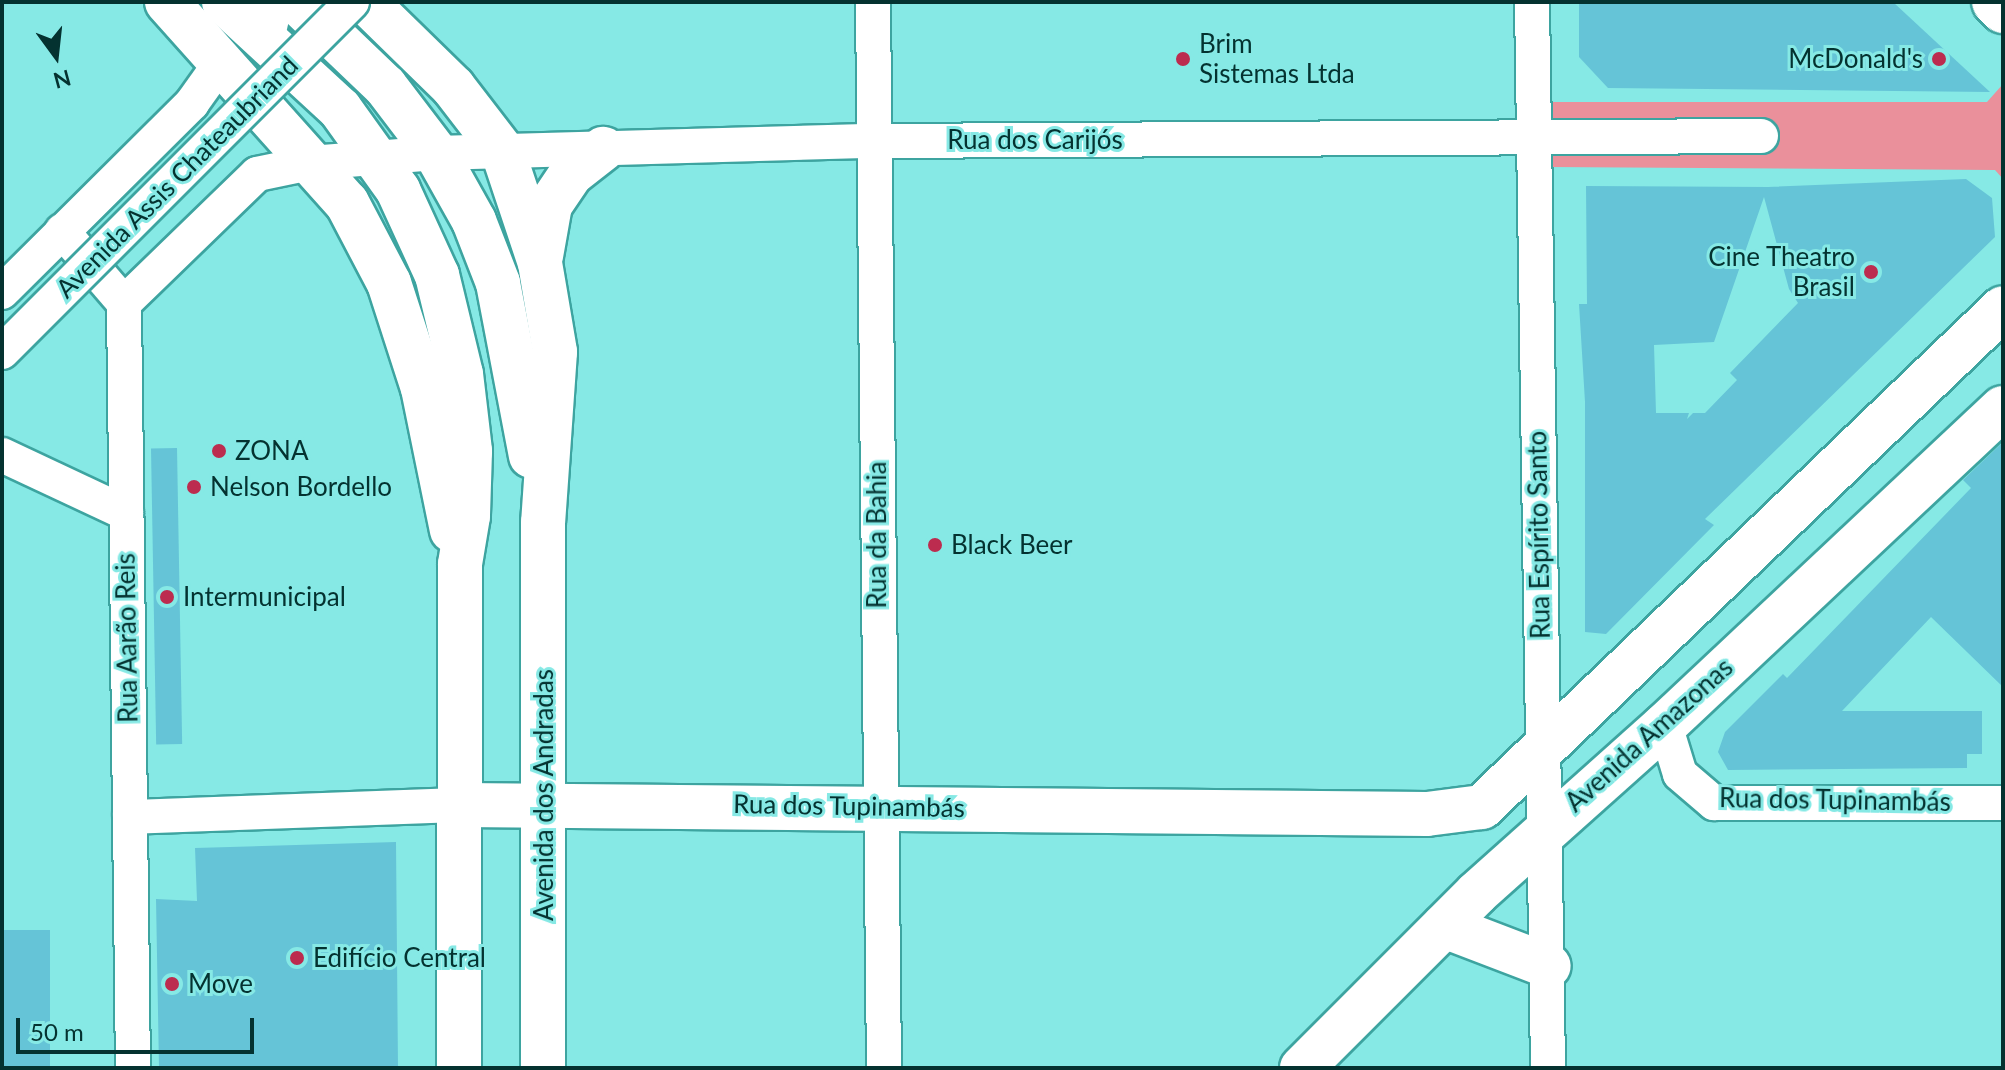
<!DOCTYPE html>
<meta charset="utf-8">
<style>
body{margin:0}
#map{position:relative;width:2005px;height:1070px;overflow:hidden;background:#86e9e5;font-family:Lato,sans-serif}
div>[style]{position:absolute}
.green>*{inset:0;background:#ea909b}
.building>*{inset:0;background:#65c4d7;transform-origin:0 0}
.roads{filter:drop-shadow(2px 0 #3da4a0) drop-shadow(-2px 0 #3da4a0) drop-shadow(0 2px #3da4a0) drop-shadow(0 -2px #3da4a0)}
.minor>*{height:34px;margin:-17px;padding:0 17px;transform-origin:17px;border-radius:17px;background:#fff}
.major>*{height:44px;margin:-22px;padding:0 22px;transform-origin:22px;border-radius:22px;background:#fff}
.bridges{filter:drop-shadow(2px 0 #3da4a0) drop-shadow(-2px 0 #3da4a0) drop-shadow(0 2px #3da4a0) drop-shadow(0 -2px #3da4a0)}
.minor-bridge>*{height:34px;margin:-17px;padding:0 17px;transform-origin:17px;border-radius:17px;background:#fff}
.dots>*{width:22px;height:22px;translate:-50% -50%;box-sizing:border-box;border:4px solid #86e9e5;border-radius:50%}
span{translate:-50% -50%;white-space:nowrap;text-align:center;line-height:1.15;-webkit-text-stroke:6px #86e9e5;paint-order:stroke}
.poi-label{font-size:26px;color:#043230}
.left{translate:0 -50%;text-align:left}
.right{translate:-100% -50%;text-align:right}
.street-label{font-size:26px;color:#043230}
.frame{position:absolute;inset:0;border:4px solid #043230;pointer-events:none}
.north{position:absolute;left:16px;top:16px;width:80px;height:80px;-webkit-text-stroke:6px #86e9e5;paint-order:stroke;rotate:165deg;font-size:22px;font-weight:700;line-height:32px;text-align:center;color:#043230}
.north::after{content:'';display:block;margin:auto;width:28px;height:36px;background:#043230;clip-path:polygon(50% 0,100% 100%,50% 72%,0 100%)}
.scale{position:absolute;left:16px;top:1018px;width:238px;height:36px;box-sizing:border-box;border:4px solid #043230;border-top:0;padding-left:10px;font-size:24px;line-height:28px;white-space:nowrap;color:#043230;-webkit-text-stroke:6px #86e9e5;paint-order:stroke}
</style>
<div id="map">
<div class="green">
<i style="clip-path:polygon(2003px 84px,2003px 179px,1995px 170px,1549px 167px,1548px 102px,1987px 102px)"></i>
</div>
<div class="building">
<i style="clip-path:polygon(1579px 2px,1893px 2px,1990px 92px,1608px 88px,1579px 57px)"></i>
<i style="clip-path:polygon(evenodd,1966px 179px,1992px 198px,1995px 237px,1705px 519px,1714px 525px,1606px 634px,1585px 632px,1585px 402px,1579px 304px,1587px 304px,1586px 186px,1768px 187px,1966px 179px,1764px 197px,1789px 289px,1798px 303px,1730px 373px,1737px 380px,1705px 413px,1693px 413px,1687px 419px,1689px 413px,1656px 413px,1654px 345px,1714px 342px,1764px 197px)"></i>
<i style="clip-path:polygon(2003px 442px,2003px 687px,1931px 617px,1842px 711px,1982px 711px,1982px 754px,1967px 754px,1967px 768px,1728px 770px,1718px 752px,1725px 732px,1783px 674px,1787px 678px,1971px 488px,1963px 480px)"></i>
<i style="left:177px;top:448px;width:296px;height:26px;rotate:89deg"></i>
<i style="clip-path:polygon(396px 842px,398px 1068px,159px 1068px,156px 899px,197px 901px,195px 848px)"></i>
<i style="left:50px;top:930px;width:138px;height:48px;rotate:90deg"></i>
</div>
<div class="roads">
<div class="minor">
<i style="left:873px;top:2px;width:1066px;rotate:89.41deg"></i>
<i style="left:1532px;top:2px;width:1066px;rotate:89.14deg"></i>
<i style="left:267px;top:40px;width:39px;rotate:-77deg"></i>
<i style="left:62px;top:231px;width:95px;rotate:49.3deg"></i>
<i style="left:124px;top:303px;width:765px;rotate:89.33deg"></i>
<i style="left:2px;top:292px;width:268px;rotate:-44.8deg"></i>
<i style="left:192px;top:103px;width:52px;rotate:-54.5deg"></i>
<i style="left:124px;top:303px;width:185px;rotate:-44.1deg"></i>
<i style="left:257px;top:174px;width:54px;rotate:-11.7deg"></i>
<i style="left:310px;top:163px;width:126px;rotate:-4.5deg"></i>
<i style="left:436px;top:153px;width:438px;rotate:-1.6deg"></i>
<i style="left:874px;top:141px;width:887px;rotate:-0.32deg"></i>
<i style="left:2px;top:455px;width:137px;rotate:25.1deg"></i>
<i style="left:1665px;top:725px;width:51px;rotate:73deg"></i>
<i style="left:1680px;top:774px;width:45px;rotate:40.5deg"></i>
<i style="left:1714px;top:803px;width:289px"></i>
<i style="left:130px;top:817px;width:332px;rotate:-2.1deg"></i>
</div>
<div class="major">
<i style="left:167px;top:2px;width:270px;rotate:48.2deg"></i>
<i style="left:347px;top:203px;width:90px;rotate:62.3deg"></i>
<i style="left:389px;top:283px;width:110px;rotate:72.1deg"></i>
<i style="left:423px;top:388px;width:145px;rotate:78.5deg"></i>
<i style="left:224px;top:2px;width:158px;rotate:42.7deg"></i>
<i style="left:340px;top:109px;width:100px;rotate:54.4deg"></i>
<i style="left:398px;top:190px;width:94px;rotate:65.4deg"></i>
<i style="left:437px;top:275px;width:102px;rotate:76.4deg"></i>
<i style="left:461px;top:374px;width:78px;rotate:83.3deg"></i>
<i style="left:470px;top:451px;width:65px;rotate:91.8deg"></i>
<i style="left:468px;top:516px;width:49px;rotate:99.5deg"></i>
<i style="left:460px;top:564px;width:504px;rotate:90.11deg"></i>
<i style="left:297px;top:2px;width:122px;rotate:43.7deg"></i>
<i style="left:385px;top:86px;width:84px;rotate:52.7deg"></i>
<i style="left:436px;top:153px;width:78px;rotate:60.8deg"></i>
<i style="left:474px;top:221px;width:66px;rotate:68.8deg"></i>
<i style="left:498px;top:283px;width:176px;rotate:79.2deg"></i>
<i style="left:366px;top:2px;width:122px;rotate:44.3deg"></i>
<i style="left:453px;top:87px;width:82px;rotate:52.4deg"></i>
<i style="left:503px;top:152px;width:117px;rotate:71.6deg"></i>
<i style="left:540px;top:263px;width:90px;rotate:80.4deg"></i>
<i style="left:555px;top:352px;width:170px;rotate:94deg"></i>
<i style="left:543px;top:522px;width:546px;rotate:90deg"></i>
<i style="left:1994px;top:2px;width:13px;rotate:45deg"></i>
<i style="left:541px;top:256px;width:52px;rotate:-80deg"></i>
<i style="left:550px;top:205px;width:37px;rotate:-56deg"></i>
<i style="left:571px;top:174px;width:41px;rotate:-38deg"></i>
<i style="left:462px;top:805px;width:965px;rotate:0.53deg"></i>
<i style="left:1427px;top:814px;width:55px;rotate:-7.3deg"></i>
<i style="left:1482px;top:807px;width:721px;rotate:-43.76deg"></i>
<i style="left:1444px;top:926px;width:112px;rotate:20.9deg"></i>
<i style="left:1302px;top:1068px;width:247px;rotate:-45deg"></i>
<i style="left:1477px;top:893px;width:252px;rotate:-41.8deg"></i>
<i style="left:1665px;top:725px;width:463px;rotate:-43.2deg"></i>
</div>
</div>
<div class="bridges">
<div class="minor-bridge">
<i style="left:2px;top:352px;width:495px;rotate:-45deg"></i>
</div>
</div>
<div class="dots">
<i style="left:1183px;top:59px;background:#bc2c4f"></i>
<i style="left:1939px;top:59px;background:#bc2c4f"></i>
<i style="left:1871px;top:272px;background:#bc2c4f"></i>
<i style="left:219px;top:451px;background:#bc2c4f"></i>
<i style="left:194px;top:487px;background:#bc2c4f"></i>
<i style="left:935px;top:545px;background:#bc2c4f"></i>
<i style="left:167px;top:597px;background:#bc2c4f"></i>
<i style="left:297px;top:958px;background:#bc2c4f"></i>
<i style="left:172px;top:984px;background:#bc2c4f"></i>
</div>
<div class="poi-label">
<span class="left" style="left:1199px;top:59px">Brim<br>Sistemas Ltda</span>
<span class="right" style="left:1923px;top:59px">McDonald's</span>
<span class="right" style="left:1855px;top:272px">Cine Theatro<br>Brasil</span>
<span class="left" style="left:235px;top:451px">ZONA</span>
<span class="left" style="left:210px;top:487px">Nelson Bordello</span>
<span class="left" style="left:951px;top:545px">Black Beer</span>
<span class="left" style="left:183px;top:597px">Intermunicipal</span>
<span class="left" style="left:313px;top:958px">Edifício Central</span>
<span class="left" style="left:188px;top:984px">Move</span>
</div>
<div class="street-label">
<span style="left:1035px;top:140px">Rua dos Carijós</span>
<span style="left:177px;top:177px;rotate:-45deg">Avenida Assis Chateaubriand</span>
<span style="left:877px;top:535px;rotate:-90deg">Rua da Bahia</span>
<span style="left:1539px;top:535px;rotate:-91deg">Rua Espírito Santo</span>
<span style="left:127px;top:638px;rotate:-91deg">Rua Aarão Reis</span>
<span style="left:1649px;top:735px;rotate:-42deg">Avenida Amazonas</span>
<span style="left:544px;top:795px;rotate:-90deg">Avenida dos Andradas</span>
<span style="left:1835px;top:800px;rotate:1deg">Rua dos Tupinambás</span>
<span style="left:849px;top:806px;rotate:1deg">Rua dos Tupinambás</span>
</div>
<div class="frame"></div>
<div class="north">N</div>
<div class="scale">50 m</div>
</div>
